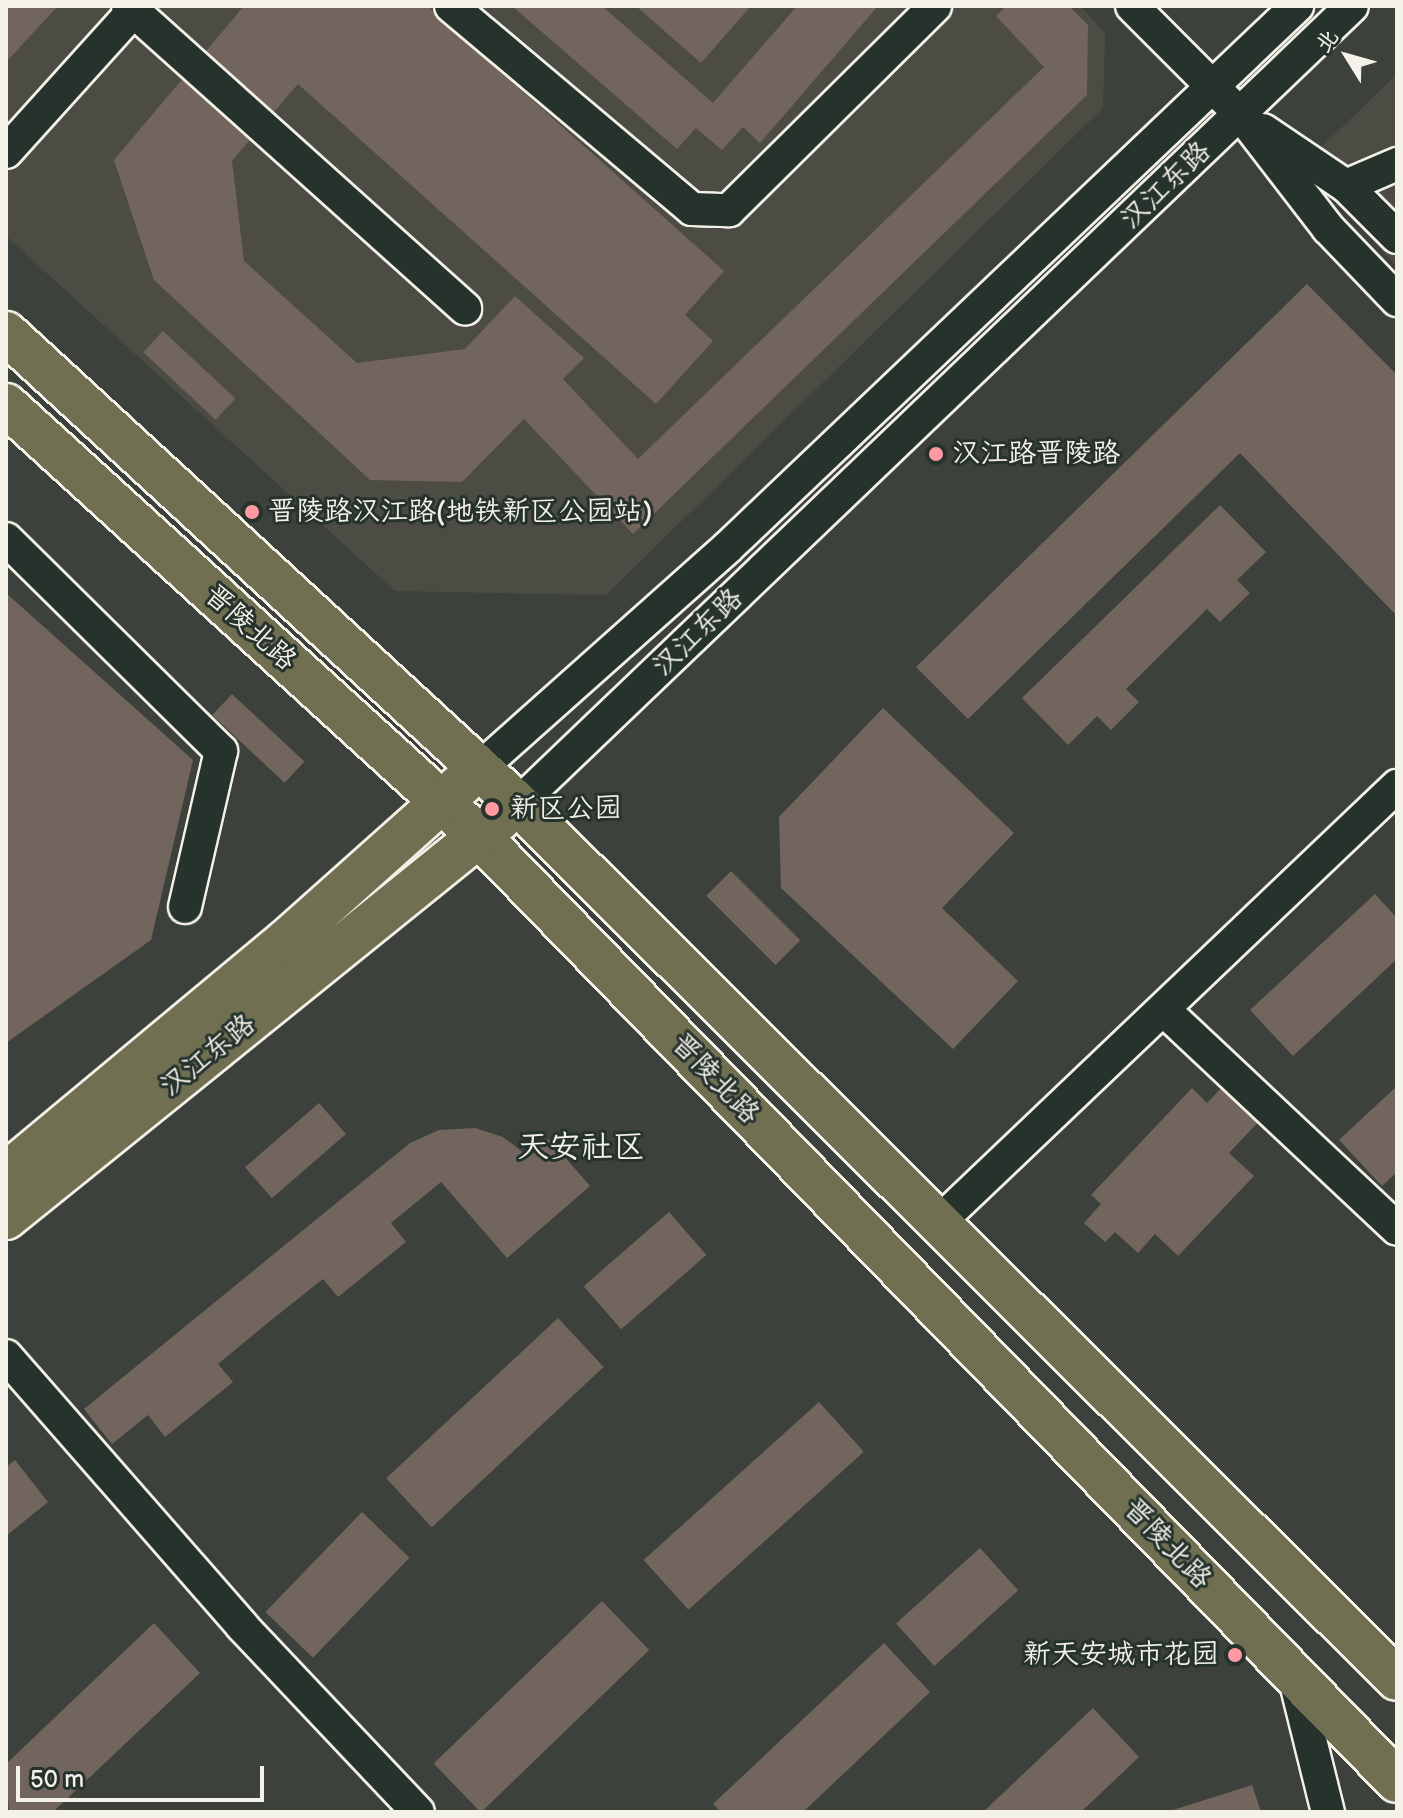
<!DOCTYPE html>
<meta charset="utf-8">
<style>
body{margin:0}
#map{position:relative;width:1403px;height:1818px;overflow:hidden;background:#3c423b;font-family:"Balsamiq Sans","LXGW WenKai TC",sans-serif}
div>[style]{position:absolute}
.built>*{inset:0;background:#4c4c45}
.building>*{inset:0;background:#71655d;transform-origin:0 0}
.roads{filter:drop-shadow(2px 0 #f4f1e8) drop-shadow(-2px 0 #f4f1e8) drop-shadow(0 2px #f4f1e8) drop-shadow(0 -2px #f4f1e8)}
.minor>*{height:32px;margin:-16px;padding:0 16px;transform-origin:16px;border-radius:16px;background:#26332d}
.major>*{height:42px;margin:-21px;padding:0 21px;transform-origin:21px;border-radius:21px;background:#706f52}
.dots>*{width:22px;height:22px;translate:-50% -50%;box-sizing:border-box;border:4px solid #26332d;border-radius:50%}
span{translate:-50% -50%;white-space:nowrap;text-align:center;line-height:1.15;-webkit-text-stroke:6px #26332d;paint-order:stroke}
.street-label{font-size:28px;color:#f4f1e8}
.poi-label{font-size:28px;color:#f4f1e8}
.left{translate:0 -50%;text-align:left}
.right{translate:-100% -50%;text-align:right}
.quarter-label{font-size:32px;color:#f4f1e8}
.frame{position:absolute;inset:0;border:8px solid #f4f1e8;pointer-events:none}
.north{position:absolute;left:1307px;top:16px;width:80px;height:80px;-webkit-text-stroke:6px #26332d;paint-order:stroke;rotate:307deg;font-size:22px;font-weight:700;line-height:32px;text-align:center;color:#f4f1e8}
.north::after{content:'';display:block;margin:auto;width:28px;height:36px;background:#f4f1e8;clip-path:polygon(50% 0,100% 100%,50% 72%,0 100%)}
.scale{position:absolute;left:16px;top:1766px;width:248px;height:36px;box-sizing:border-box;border:4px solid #f4f1e8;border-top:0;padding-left:10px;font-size:24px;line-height:28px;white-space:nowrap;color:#f4f1e8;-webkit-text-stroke:6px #26332d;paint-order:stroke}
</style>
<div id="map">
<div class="built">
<i style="clip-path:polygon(6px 6px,1080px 6px,1105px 33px,1103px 108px,606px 595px,395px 591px,6px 236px)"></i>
<i style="clip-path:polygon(1397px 74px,1397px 267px,1303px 165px)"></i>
</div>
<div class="building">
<i style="clip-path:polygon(6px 6px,58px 6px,6px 62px)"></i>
<i style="clip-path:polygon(244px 6px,427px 6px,724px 271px,685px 315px,713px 341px,656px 404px,298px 84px,232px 161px,244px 261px,357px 363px,465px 349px,515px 296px,584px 358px,563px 379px,638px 459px,1044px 67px,996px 16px,1006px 6px,1069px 6px,1088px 25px,1087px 95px,633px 534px,524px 419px,462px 482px,370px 480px,154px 280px,114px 160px)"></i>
<i style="clip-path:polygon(512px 6px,602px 6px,713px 103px,797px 6px,878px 6px,760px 143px,743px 127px,722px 150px,696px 128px,677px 149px)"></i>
<i style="clip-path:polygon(636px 6px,751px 6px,701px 63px)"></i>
<i style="clip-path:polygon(1307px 284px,1397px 375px,1397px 616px,1240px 453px,968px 719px,916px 667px)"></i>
<i style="left:163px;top:331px;width:99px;height:29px;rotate:43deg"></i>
<i style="clip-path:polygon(1220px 505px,1266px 552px,1237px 580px,1250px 593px,1220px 622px,1207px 609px,1126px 689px,1139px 702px,1111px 730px,1097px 716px,1068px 745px,1022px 698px)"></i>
<i style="clip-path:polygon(6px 593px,193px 760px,151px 940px,6px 1043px)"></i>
<i style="left:232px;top:694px;width:99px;height:29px;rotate:43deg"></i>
<i style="clip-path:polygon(883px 708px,1014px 833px,942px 908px,1018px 981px,953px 1049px,781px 888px,779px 817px)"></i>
<i style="left:731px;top:871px;width:98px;height:35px;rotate:45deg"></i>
<i style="clip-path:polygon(1375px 894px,1397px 918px,1397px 959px,1293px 1056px,1250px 1010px)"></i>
<i style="clip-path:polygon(1227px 1082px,1263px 1117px,1229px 1153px,1254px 1176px,1178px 1256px,1155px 1234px,1138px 1253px,1115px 1232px,1105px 1242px,1084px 1223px,1101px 1204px,1091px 1195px,1192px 1088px,1207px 1103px)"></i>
<i style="clip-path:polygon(1397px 1086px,1397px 1172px,1382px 1186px,1339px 1140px)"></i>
<i style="left:319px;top:1103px;width:41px;height:98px;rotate:49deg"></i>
<i style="clip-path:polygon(475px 1128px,503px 1137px,529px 1157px,549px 1139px,590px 1186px,507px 1258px,441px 1182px,391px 1223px,406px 1242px,338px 1297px,323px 1279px,270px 1321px,218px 1364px,233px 1382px,165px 1437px,148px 1415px,112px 1444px,84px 1409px,410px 1143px,439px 1130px)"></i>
<i style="left:669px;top:1212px;width:57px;height:113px;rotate:49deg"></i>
<i style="left:558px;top:1318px;width:67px;height:235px;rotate:47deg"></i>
<i style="left:819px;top:1402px;width:67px;height:236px;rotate:48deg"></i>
<i style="clip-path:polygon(15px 1460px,48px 1502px,6px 1536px,6px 1467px)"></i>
<i style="left:362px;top:1512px;width:66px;height:139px;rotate:44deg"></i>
<i style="left:980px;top:1548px;width:57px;height:113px;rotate:48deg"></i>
<i style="left:602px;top:1601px;width:68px;height:234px;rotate:46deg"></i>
<i style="clip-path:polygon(154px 1623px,200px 1673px,53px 1812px,9px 1812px,6px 1764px)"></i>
<i style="clip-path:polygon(884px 1643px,930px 1692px,803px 1812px,721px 1812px,713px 1804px)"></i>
<i style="clip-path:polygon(1093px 1708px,1139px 1757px,1081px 1812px,983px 1812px)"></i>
<i style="clip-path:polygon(1252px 1785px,1261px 1812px,1171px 1812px,1170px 1811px)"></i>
</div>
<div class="roads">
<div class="minor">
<i style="left:128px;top:6px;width:453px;rotate:41.9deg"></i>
<i style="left:451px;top:6px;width:315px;rotate:40.1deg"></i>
<i style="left:692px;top:209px;width:37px;rotate:2deg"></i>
<i style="left:729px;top:210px;width:290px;rotate:-44.7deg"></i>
<i style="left:1132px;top:6px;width:154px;rotate:45deg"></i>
<i style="left:1241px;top:115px;width:143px;rotate:52.4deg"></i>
<i style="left:1328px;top:228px;width:100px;rotate:46.2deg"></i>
<i style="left:1263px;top:130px;width:100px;rotate:34deg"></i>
<i style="left:1346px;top:186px;width:72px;rotate:45deg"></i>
<i style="left:6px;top:152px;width:197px;rotate:-47.9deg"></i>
<i style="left:1346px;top:186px;width:56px;rotate:-23.3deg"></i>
<i style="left:6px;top:539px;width:302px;rotate:44.6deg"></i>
<i style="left:221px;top:751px;width:160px;rotate:103deg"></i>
<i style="left:479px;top:769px;width:332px;rotate:-41.7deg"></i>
<i style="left:727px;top:548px;width:787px;rotate:-43.56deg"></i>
<i style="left:518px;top:804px;width:1154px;rotate:-43.74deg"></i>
<i style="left:1165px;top:1011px;width:318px;rotate:43.2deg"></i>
<i style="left:938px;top:1223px;width:634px;rotate:-43.59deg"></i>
<i style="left:6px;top:1356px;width:359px;rotate:48.8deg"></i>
<i style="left:242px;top:1626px;width:256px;rotate:46.6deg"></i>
<i style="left:1294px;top:1675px;width:141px;rotate:76.1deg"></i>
</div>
<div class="major">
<i style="left:6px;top:333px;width:696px;rotate:42.61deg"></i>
<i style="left:518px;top:804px;width:1240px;rotate:44.87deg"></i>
<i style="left:6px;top:405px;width:641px;rotate:42.35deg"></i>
<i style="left:480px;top:837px;width:1316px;rotate:45.83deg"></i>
<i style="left:6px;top:1174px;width:364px;rotate:-39.8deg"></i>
<i style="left:286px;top:941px;width:237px;rotate:-41.8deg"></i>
<i style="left:6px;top:1218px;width:635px;rotate:-38.93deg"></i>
</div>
</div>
<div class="dots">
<i style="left:936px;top:454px;background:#ff9aa2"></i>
<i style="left:252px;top:512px;background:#ff9aa2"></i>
<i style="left:492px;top:809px;background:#ff9aa2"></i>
<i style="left:1235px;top:1655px;background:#ff9aa2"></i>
</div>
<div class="street-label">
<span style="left:1166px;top:186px;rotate:-44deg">汉江东路</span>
<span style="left:250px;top:628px;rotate:42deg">晋陵北路</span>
<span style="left:698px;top:633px;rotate:-44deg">汉江东路</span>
<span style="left:208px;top:1056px;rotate:-39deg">汉江东路</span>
<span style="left:715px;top:1079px;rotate:46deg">晋陵北路</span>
<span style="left:1167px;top:1544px;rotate:46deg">晋陵北路</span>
</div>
<div class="poi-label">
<span class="left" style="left:952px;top:454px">汉江路晋陵路</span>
<span class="left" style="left:268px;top:512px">晋陵路汉江路(地铁新区公园站)</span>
<span class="left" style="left:510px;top:809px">新区公园</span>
<span class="right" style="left:1219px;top:1655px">新天安城市花园</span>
</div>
<div class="quarter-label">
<span style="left:581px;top:1148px">天安社区</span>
</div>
<div class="frame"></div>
<div class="north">北</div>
<div class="scale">50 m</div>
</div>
